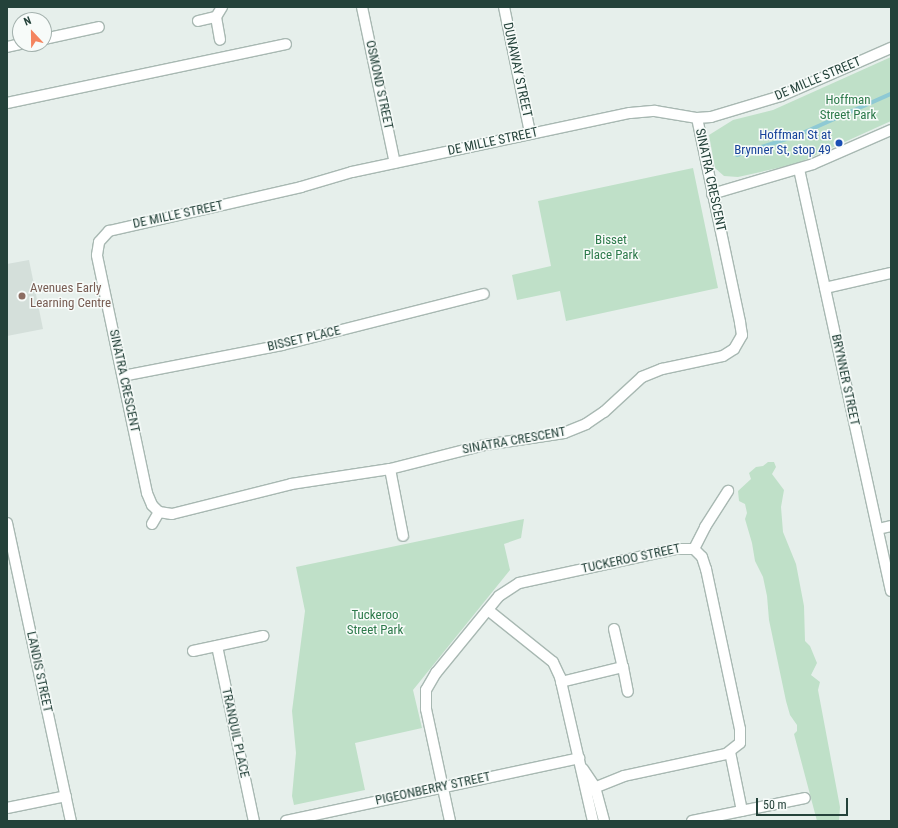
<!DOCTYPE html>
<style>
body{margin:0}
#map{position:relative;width:898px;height:828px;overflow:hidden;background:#e6efeb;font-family:"Roboto Condensed",sans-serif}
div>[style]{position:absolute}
.built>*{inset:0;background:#d4dfda}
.green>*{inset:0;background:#bfe0c8}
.stream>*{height:3.5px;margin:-1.75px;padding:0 1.75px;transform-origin:1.75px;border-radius:1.75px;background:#8ec9d4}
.roads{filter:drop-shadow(1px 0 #a8b8b2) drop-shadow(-1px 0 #a8b8b2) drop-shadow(0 1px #a8b8b2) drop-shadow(0 -1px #a8b8b2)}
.street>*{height:10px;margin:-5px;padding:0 5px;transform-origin:5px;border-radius:5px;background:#fff}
.dots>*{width:11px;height:11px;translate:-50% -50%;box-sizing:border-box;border:2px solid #f7fbf9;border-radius:50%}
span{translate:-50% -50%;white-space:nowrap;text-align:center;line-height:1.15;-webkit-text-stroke:3px #f7fbf9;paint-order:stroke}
.street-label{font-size:13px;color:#24423a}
.park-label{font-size:13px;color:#2d7a4b}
.transit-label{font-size:13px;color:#164399}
.right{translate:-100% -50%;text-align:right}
.education-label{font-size:13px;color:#785e54}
.left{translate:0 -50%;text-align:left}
.frame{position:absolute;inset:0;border:8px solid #24423a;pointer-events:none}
.north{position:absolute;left:12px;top:12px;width:40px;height:40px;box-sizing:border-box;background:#f7fbf9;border:1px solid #a3b1ad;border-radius:50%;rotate:338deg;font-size:11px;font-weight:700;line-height:16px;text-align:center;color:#24423a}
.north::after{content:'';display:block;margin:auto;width:14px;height:18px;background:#f4845f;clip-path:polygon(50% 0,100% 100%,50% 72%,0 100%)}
.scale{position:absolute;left:756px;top:798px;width:92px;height:18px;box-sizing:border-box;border:2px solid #24423a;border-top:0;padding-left:5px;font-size:12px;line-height:14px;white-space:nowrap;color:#24423a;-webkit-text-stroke:3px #f7fbf9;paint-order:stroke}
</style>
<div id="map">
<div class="built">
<i style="clip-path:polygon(29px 260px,43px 329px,7px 336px,7px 264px)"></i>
</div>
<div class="green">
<i style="clip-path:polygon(891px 57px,891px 121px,796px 164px,738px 177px,724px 176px,715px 168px,709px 135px,733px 120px,773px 110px)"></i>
<i style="clip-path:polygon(693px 168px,718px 288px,566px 321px,560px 291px,517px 300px,512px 275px,551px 266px,538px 201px)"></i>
<i style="clip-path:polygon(768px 462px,774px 462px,776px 467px,772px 474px,784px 490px,781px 507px,783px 532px,796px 564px,804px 606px,805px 641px,810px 646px,817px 663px,811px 675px,820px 682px,818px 690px,840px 807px,839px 821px,817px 821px,794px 734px,797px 731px,797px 725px,790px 715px,786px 701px,769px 620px,767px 596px,763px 577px,755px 561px,752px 543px,745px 519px,747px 513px,745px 504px,739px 501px,738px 491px,751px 479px,749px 473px,756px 467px,763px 466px)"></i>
<i style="clip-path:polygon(524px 519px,521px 538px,504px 544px,510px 570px,413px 690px,422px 728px,355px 743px,365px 790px,294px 805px,292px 796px,296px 753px,292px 711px,305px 611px,296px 567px)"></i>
</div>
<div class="stream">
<i style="left:737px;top:155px;width:62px;rotate:-17.9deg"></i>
<i style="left:796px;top:136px;width:104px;rotate:-23.9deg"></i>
</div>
<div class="roads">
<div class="street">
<i style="left:362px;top:7px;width:159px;rotate:78.1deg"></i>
<i style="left:504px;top:7px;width:129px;rotate:78.3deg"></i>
<i style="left:216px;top:17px;width:12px;rotate:-59deg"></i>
<i style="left:198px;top:21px;width:18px;rotate:-13deg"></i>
<i style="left:216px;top:17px;width:23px;rotate:80deg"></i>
<i style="left:44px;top:39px;width:56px;rotate:-12.3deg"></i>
<i style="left:7px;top:47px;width:13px;rotate:-13deg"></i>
<i style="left:7px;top:103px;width:285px;rotate:-11.9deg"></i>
<i style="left:799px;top:169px;width:432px;rotate:77.7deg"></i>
<i style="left:712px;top:194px;width:105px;rotate:-16.5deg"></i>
<i style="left:813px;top:164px;width:85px;rotate:-23.6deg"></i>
<i style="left:825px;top:288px;width:68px;rotate:-12.8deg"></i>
<i style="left:123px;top:376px;width:162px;rotate:-11deg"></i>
<i style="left:282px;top:345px;width:208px;rotate:-14.2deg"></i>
<i style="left:390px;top:469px;width:68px;rotate:79deg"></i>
<i style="left:159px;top:512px;width:10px;rotate:-135deg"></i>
<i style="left:152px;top:505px;width:13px;rotate:-113deg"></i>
<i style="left:147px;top:493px;width:243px;rotate:-101.9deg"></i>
<i style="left:97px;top:255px;width:13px;rotate:-81deg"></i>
<i style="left:99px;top:242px;width:15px;rotate:-48deg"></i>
<i style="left:109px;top:231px;width:197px;rotate:-12.9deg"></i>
<i style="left:301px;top:187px;width:53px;rotate:-16.4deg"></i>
<i style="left:352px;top:172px;width:284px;rotate:-12deg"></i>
<i style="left:630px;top:113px;width:25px;rotate:-5deg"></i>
<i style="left:655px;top:111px;width:43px;rotate:9.5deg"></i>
<i style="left:697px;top:118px;width:14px;rotate:-4deg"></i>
<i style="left:711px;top:117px;width:73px;rotate:-16.7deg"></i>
<i style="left:781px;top:96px;width:120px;rotate:-23.6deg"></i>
<i style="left:7px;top:523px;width:305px;rotate:77.9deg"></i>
<i style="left:152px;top:524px;width:14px;rotate:-60deg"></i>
<i style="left:159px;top:512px;width:13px;rotate:9deg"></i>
<i style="left:172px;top:514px;width:123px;rotate:-14.1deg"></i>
<i style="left:291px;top:484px;width:100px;rotate:-8.6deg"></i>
<i style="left:390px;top:469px;width:98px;rotate:-14.2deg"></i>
<i style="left:485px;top:445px;width:80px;rotate:-8.6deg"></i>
<i style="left:564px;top:433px;width:24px;rotate:-22deg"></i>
<i style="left:586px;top:424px;width:22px;rotate:-34deg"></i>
<i style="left:604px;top:412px;width:52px;rotate:-42.6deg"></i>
<i style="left:642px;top:377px;width:22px;rotate:-22deg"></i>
<i style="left:662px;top:369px;width:62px;rotate:-12deg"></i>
<i style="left:723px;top:356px;width:13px;rotate:-32deg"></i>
<i style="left:734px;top:349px;width:16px;rotate:-60deg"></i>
<i style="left:742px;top:335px;width:13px;rotate:-99deg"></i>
<i style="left:740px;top:322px;width:208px;rotate:-101.9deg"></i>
<i style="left:878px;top:529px;width:13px;rotate:-13deg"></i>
<i style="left:694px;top:549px;width:25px;rotate:-63deg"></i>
<i style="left:705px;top:527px;width:43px;rotate:-57.4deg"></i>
<i style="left:488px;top:610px;width:83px;rotate:38.7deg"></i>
<i style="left:553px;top:662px;width:17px;rotate:65deg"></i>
<i style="left:560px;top:677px;width:148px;rotate:77.1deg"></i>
<i style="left:614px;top:629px;width:39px;rotate:77deg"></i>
<i style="left:217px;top:646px;width:179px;rotate:78.1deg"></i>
<i style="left:193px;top:651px;width:72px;rotate:-12.1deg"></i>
<i style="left:561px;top:682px;width:64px;rotate:-13.6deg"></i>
<i style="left:623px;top:667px;width:25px;rotate:79deg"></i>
<i style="left:730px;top:752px;width:60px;rotate:78.5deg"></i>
<i style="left:583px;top:769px;width:22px;rotate:56deg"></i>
<i style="left:595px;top:787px;width:35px;rotate:75deg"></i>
<i style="left:7px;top:808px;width:60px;rotate:-11.5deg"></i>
<i style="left:286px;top:821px;width:300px;rotate:-12.1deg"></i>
<i style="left:450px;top:821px;width:115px;rotate:-102.1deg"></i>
<i style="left:426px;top:709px;width:19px;rotate:-90deg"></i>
<i style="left:426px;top:690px;width:20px;rotate:-60deg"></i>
<i style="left:436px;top:673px;width:99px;rotate:-50.7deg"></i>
<i style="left:499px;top:596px;width:24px;rotate:-33deg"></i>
<i style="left:519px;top:583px;width:161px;rotate:-12.2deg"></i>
<i style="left:676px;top:549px;width:18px"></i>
<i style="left:694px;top:549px;width:11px;rotate:45deg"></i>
<i style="left:702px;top:557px;width:13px;rotate:72deg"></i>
<i style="left:706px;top:569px;width:164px;rotate:78deg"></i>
<i style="left:740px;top:729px;width:14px;rotate:90deg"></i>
<i style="left:740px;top:743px;width:18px;rotate:142deg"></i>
<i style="left:726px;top:754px;width:104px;rotate:167.8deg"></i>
<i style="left:624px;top:776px;width:40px;rotate:158deg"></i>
<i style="left:692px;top:821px;width:115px;rotate:-11.5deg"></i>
</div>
</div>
<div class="dots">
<i style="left:839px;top:143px;background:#1a4fb4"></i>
<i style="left:22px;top:296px;background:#8d6e63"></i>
</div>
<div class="street-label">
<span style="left:517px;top:70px;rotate:78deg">DUNAWAY STREET</span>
<span style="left:818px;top:79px;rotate:-23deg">DE MILLE STREET</span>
<span style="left:379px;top:85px;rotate:78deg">OSMOND STREET</span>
<span style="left:493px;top:142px;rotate:-12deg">DE MILLE STREET</span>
<span style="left:710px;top:180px;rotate:78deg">SINATRA CRESCENT</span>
<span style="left:178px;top:215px;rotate:-12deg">DE MILLE STREET</span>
<span style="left:304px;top:339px;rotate:-13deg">BISSET PLACE</span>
<span style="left:845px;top:380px;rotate:78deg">BRYNNER STREET</span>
<span style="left:124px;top:381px;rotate:78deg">SINATRA CRESCENT</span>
<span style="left:514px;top:441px;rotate:-10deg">SINATRA CRESCENT</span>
<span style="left:631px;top:559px;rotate:-12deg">TUCKEROO STREET</span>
<span style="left:39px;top:672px;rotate:78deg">LANDIS STREET</span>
<span style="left:235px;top:733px;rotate:78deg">TRANQUIL PLACE</span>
<span style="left:433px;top:789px;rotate:-12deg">PIGEONBERRY STREET</span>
</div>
<div class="park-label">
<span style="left:848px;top:108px">Hoffman<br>Street Park</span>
<span style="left:611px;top:248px">Bisset<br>Place Park</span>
<span style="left:375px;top:623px">Tuckeroo<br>Street Park</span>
</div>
<div class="transit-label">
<span class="right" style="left:831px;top:143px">Hoffman St at<br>Brynner St, stop 49</span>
</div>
<div class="education-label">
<span class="left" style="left:30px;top:296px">Avenues Early<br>Learning Centre</span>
</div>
<div class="frame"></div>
<div class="north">N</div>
<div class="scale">50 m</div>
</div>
